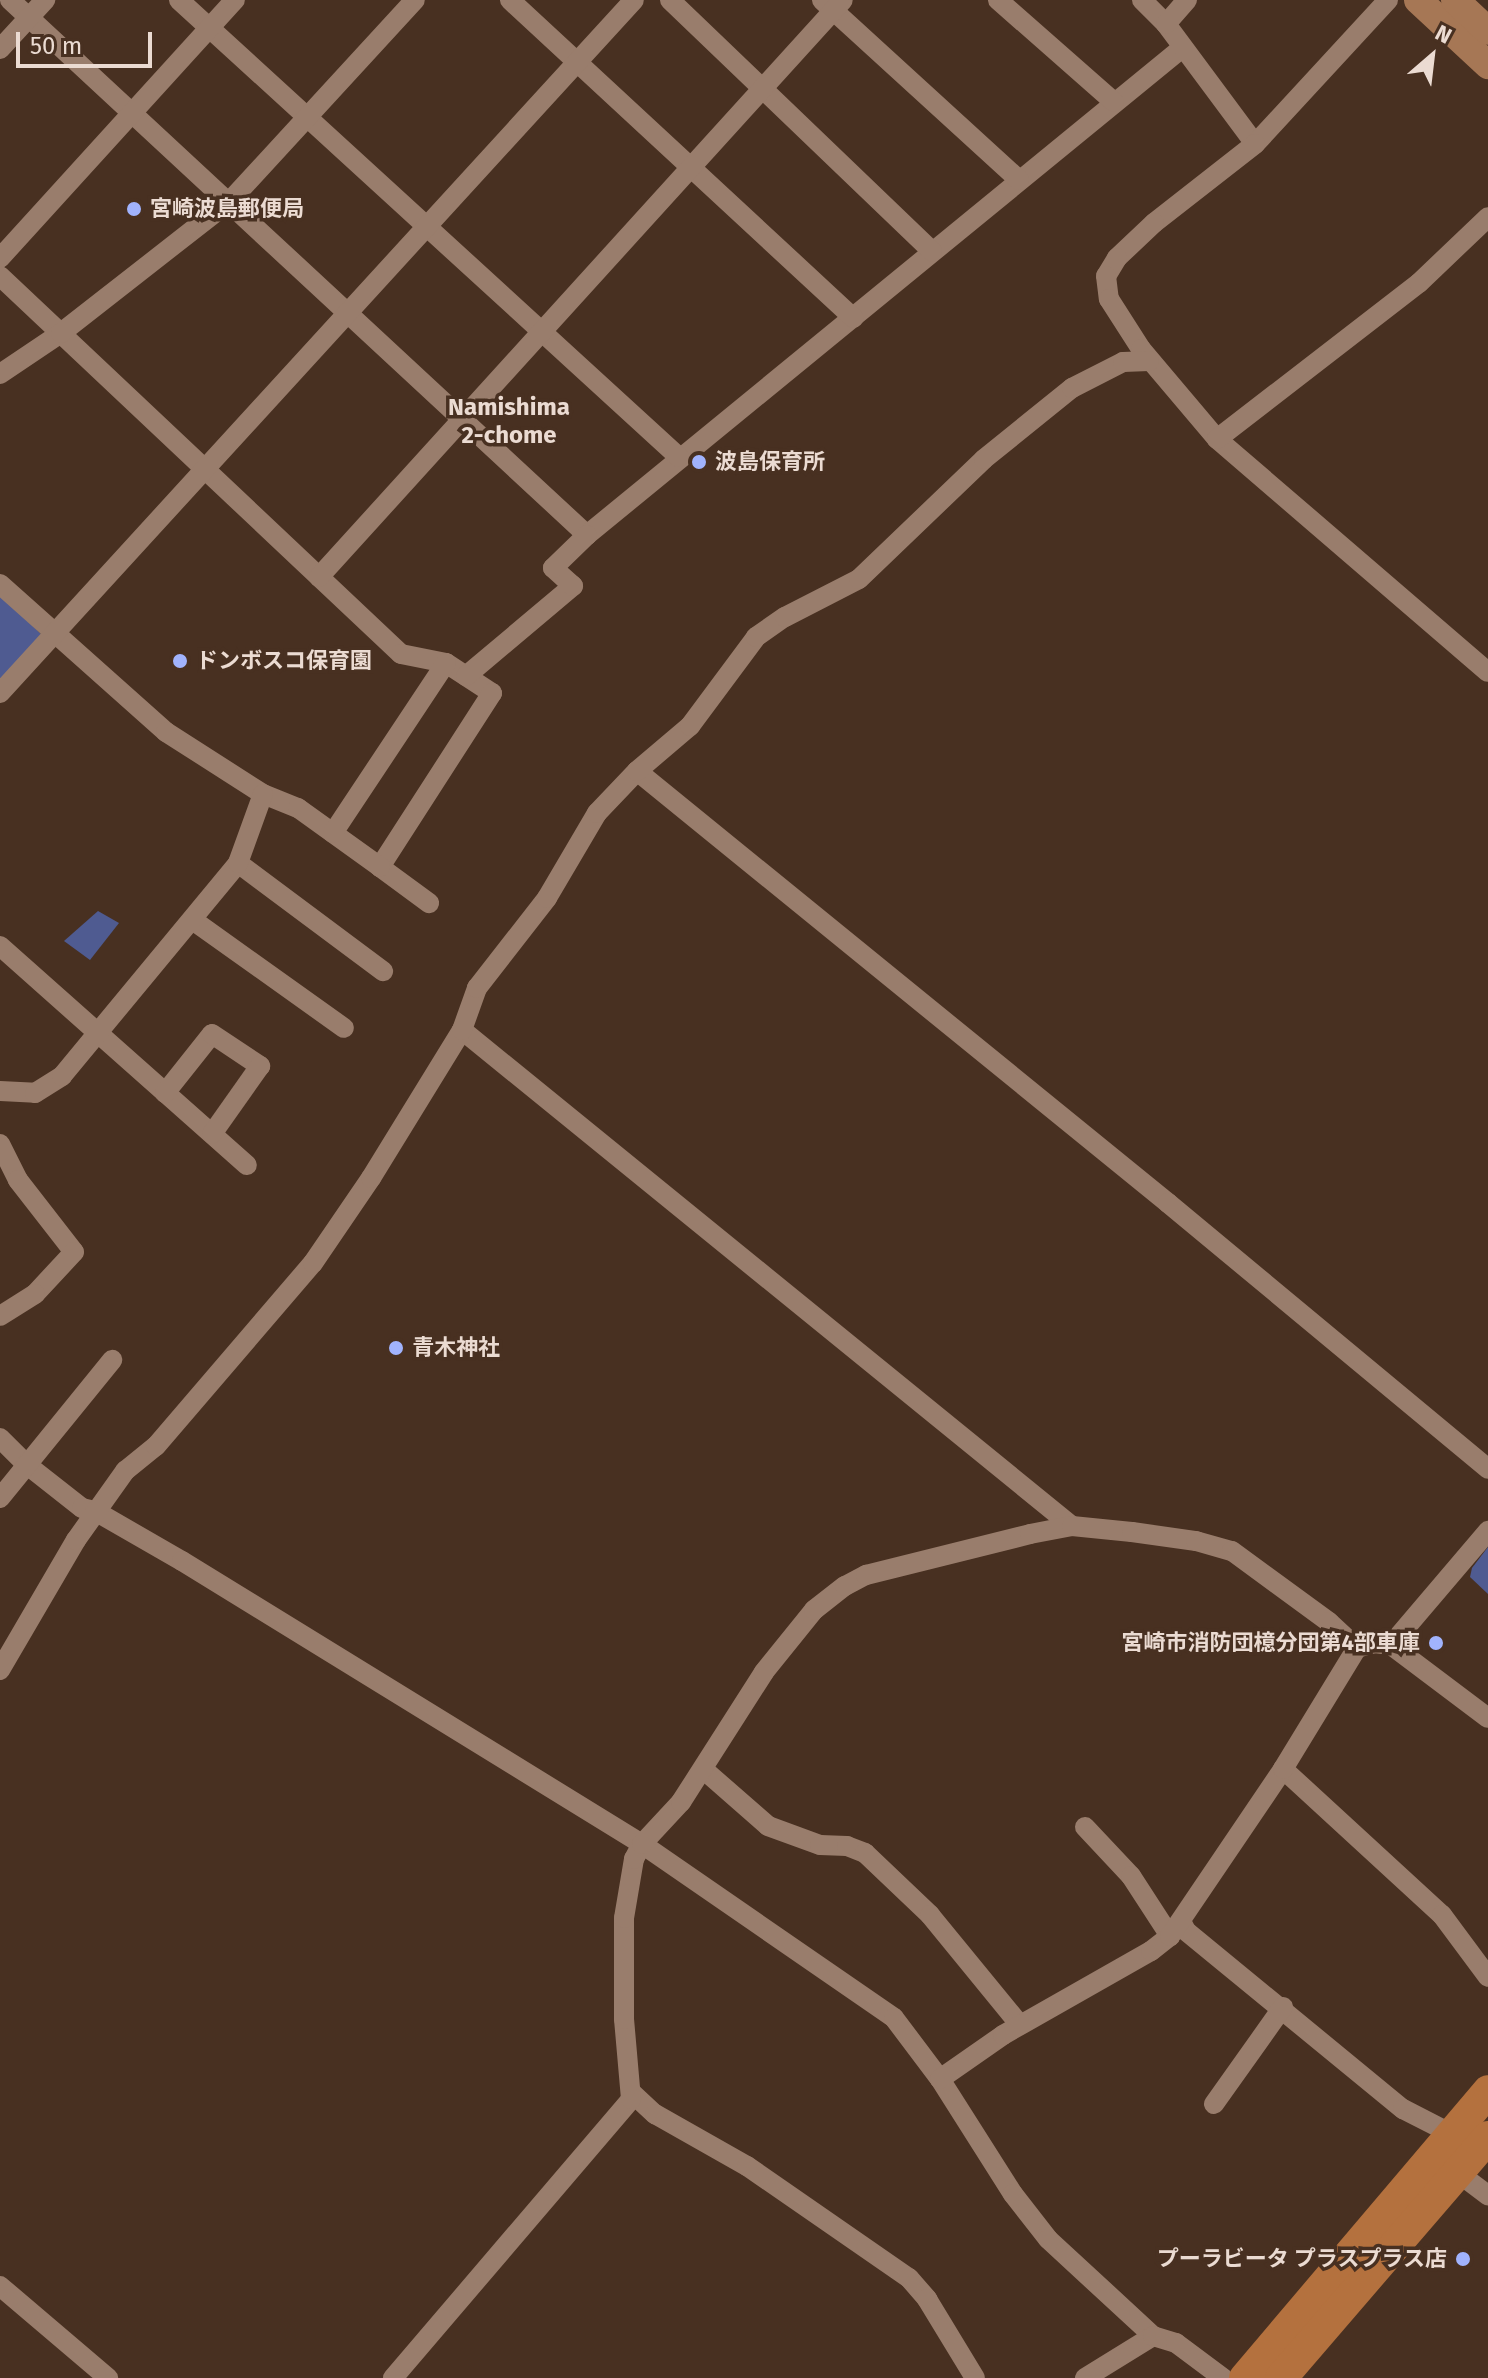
<!DOCTYPE html>
<meta charset="utf-8">
<style>
body{margin:0}
#map{position:relative;width:1488px;height:2378px;overflow:hidden;background:#483021;font-family:"Fira Sans","Noto Sans JP",sans-serif}
div>[style]{position:absolute}
.green>*{inset:0;background:#4f5b91}
.street>*{height:20px;margin:-10px;padding:0 10px;transform-origin:10px;border-radius:10px;background:#997d6c}
.secondary>*{height:28px;margin:-14px;padding:0 14px;transform-origin:14px;border-radius:14px;background:#a67755}
.primary>*{height:32px;margin:-16px;padding:0 16px;transform-origin:16px;border-radius:16px;background:#b4713e}
.dots>*{width:22px;height:22px;translate:-50% -50%;box-sizing:border-box;border:4px solid #483021;border-radius:50%}
span{translate:-50% -50%;white-space:nowrap;text-align:center;line-height:1.15;-webkit-text-stroke:7px #483021;paint-order:stroke}
.poi-label{font-size:22px;color:#ebdbd2;font-weight:700}
.left{translate:0 -50%;text-align:left}
.right{translate:-100% -50%;text-align:right}
.neighbourhood-label{font-size:24px;color:#ebdbd2;font-weight:700}
.north{position:absolute;left:1392px;top:16px;width:80px;height:80px;-webkit-text-stroke:6px #483021;paint-order:stroke;rotate:28deg;font-size:22px;font-weight:700;line-height:32px;text-align:center;color:#ebdbd2}
.north::after{content:'';display:block;margin:auto;width:28px;height:36px;background:#ebdbd2;clip-path:polygon(50% 0,100% 100%,50% 72%,0 100%)}
.scale{position:absolute;left:16px;top:32px;width:136px;height:36px;box-sizing:border-box;border:4px solid #ebdbd2;border-top:0;padding-left:10px;font-size:24px;line-height:28px;white-space:nowrap;color:#ebdbd2;-webkit-text-stroke:6px #483021;paint-order:stroke}
</style>
<div id="map">
<div class="green">
<i style="clip-path:polygon(0 594px,43px 636px,0 679px)"></i>
<i style="clip-path:polygon(98px 911px,119px 923px,90px 960px,64px 941px)"></i>
<i style="clip-path:polygon(1488px 1547px,1488px 1594px,1470px 1577px,1472px 1568px)"></i>
</div>
<div class="street">
<i style="left:10px;top:0;width:787px;rotate:42.84deg"></i>
<i style="left:587px;top:535px;width:769px;rotate:-39.3deg"></i>
<i style="left:179px;top:0;width:677px;rotate:42.43deg"></i>
<i style="left:510px;top:0;width:468px;rotate:42.8deg"></i>
<i style="left:670px;top:0;width:363px;rotate:43.8deg"></i>
<i style="left:822px;top:0;width:267px;rotate:42.4deg"></i>
<i style="left:998px;top:0;width:154px;rotate:41.3deg"></i>
<i style="left:1142px;top:0;width:34px;rotate:45deg"></i>
<i style="left:1166px;top:24px;width:149px;rotate:53.4deg"></i>
<i style="left:1388px;top:0;width:196px;rotate:132.7deg"></i>
<i style="left:1255px;top:144px;width:128px;rotate:142deg"></i>
<i style="left:1154px;top:223px;width:51px;rotate:136.6deg"></i>
<i style="left:1117px;top:258px;width:21px;rotate:121deg"></i>
<i style="left:1106px;top:276px;width:23px;rotate:83deg"></i>
<i style="left:1109px;top:299px;width:59px;rotate:57.4deg"></i>
<i style="left:1141px;top:349px;width:118px;rotate:49.8deg"></i>
<i style="left:1217px;top:439px;width:357px;rotate:40.7deg"></i>
<i style="left:1166px;top:24px;width:32px;rotate:-49deg"></i>
<i style="left:0;top:49px;width:67px;rotate:-47.4deg"></i>
<i style="left:0;top:258px;width:349px;rotate:-47.7deg"></i>
<i style="left:0;top:276px;width:551px;rotate:43.31deg"></i>
<i style="left:401px;top:654px;width:46px;rotate:11.3deg"></i>
<i style="left:446px;top:663px;width:55px;rotate:33.1deg"></i>
<i style="left:492px;top:693px;width:207px;rotate:122.8deg"></i>
<i style="left:380px;top:867px;width:61px;rotate:36.3deg"></i>
<i style="left:0;top:374px;width:73px;rotate:-33.9deg"></i>
<i style="left:61px;top:333px;width:214px;rotate:-38deg"></i>
<i style="left:230px;top:201px;width:273px;rotate:-47.4deg"></i>
<i style="left:1217px;top:439px;width:255px;rotate:-37.7deg"></i>
<i style="left:1419px;top:283px;width:95px;rotate:-43.7deg"></i>
<i style="left:319px;top:577px;width:779px;rotate:-47.76deg"></i>
<i style="left:0;top:584px;width:222px;rotate:41.7deg"></i>
<i style="left:166px;top:732px;width:115px;rotate:32.6deg"></i>
<i style="left:263px;top:794px;width:38px;rotate:22deg"></i>
<i style="left:298px;top:808px;width:101px;rotate:35.7deg"></i>
<i style="left:466px;top:676px;width:140px;rotate:-40.1deg"></i>
<i style="left:573px;top:586px;width:27px;rotate:-138deg"></i>
<i style="left:553px;top:568px;width:47px;rotate:-44.1deg"></i>
<i style="left:0;top:693px;width:939px;rotate:-47.55deg"></i>
<i style="left:637px;top:771px;width:685px;rotate:39.13deg"></i>
<i style="left:1168px;top:1203px;width:416px;rotate:39.7deg"></i>
<i style="left:333px;top:833px;width:204px;rotate:-56.4deg"></i>
<i style="left:238px;top:863px;width:181px;rotate:36.7deg"></i>
<i style="left:194px;top:921px;width:184px;rotate:35.5deg"></i>
<i style="left:0;top:946px;width:330px;rotate:41.6deg"></i>
<i style="left:462px;top:1030px;width:786px;rotate:39.12deg"></i>
<i style="left:0;top:1091px;width:35px;rotate:3deg"></i>
<i style="left:35px;top:1093px;width:32px;rotate:-32deg"></i>
<i style="left:62px;top:1076px;width:276px;rotate:-50.4deg"></i>
<i style="left:238px;top:863px;width:73px;rotate:-70.1deg"></i>
<i style="left:165px;top:1093px;width:75px;rotate:-51.5deg"></i>
<i style="left:212px;top:1034px;width:58px;rotate:33.7deg"></i>
<i style="left:260px;top:1066px;width:83px;rotate:125.2deg"></i>
<i style="left:0;top:1144px;width:40px;rotate:63.4deg"></i>
<i style="left:18px;top:1180px;width:91px;rotate:52.1deg"></i>
<i style="left:74px;top:1252px;width:57px;rotate:132.9deg"></i>
<i style="left:35px;top:1294px;width:41px;rotate:147.8deg"></i>
<i style="left:0;top:1438px;width:37px;rotate:45deg"></i>
<i style="left:26px;top:1464px;width:71px;rotate:38.2deg"></i>
<i style="left:82px;top:1508px;width:13px;rotate:13deg"></i>
<i style="left:95px;top:1511px;width:100px;rotate:29.9deg"></i>
<i style="left:182px;top:1561px;width:540px;rotate:31.6deg"></i>
<i style="left:642px;top:1844px;width:306px;rotate:34.6deg"></i>
<i style="left:894px;top:2018px;width:76px;rotate:53deg"></i>
<i style="left:940px;top:2079px;width:136px;rotate:57.6deg"></i>
<i style="left:1013px;top:2194px;width:57px;rotate:52.1deg"></i>
<i style="left:1048px;top:2239px;width:143px;rotate:42.7deg"></i>
<i style="left:0;top:1498px;width:178px;rotate:-50.9deg"></i>
<i style="left:1391px;top:1645px;width:150px;rotate:-49.6deg"></i>
<i style="left:0;top:1670px;width:151px;rotate:-59.7deg"></i>
<i style="left:76px;top:1540px;width:85px;rotate:-54.6deg"></i>
<i style="left:125px;top:1471px;width:40px;rotate:-39deg"></i>
<i style="left:156px;top:1446px;width:241px;rotate:-49.4deg"></i>
<i style="left:313px;top:1263px;width:103px;rotate:-55.7deg"></i>
<i style="left:371px;top:1178px;width:174px;rotate:-58.4deg"></i>
<i style="left:462px;top:1030px;width:45px;rotate:-70.3deg"></i>
<i style="left:477px;top:988px;width:114px;rotate:-52.1deg"></i>
<i style="left:547px;top:898px;width:99px;rotate:-59.5deg"></i>
<i style="left:597px;top:813px;width:58px;rotate:-46.4deg"></i>
<i style="left:637px;top:771px;width:70px;rotate:-40.3deg"></i>
<i style="left:690px;top:726px;width:111px;rotate:-53.4deg"></i>
<i style="left:756px;top:637px;width:35px;rotate:-35deg"></i>
<i style="left:785px;top:617px;width:83px;rotate:-27.2deg"></i>
<i style="left:859px;top:579px;width:173px;rotate:-43.8deg"></i>
<i style="left:984px;top:459px;width:113px;rotate:-38.9deg"></i>
<i style="left:1072px;top:388px;width:57px;rotate:-27deg"></i>
<i style="left:1123px;top:362px;width:26px;rotate:-2deg"></i>
<i style="left:703px;top:1769px;width:86px;rotate:41.2deg"></i>
<i style="left:768px;top:1826px;width:55px;rotate:20.1deg"></i>
<i style="left:820px;top:1845px;width:27px;rotate:2deg"></i>
<i style="left:847px;top:1846px;width:19px;rotate:21deg"></i>
<i style="left:865px;top:1853px;width:90px;rotate:43.6deg"></i>
<i style="left:930px;top:1915px;width:142px;rotate:50.7deg"></i>
<i style="left:1283px;top:1769px;width:216px;rotate:42.6deg"></i>
<i style="left:1442px;top:1915px;width:77px;rotate:53.4deg"></i>
<i style="left:1085px;top:1827px;width:67px;rotate:46.8deg"></i>
<i style="left:1131px;top:1876px;width:72px;rotate:57deg"></i>
<i style="left:1181px;top:1921px;width:11px;rotate:63deg"></i>
<i style="left:1186px;top:1931px;width:281px;rotate:39.4deg"></i>
<i style="left:1403px;top:2109px;width:53px;rotate:27.1deg"></i>
<i style="left:940px;top:2079px;width:77px;rotate:-34.9deg"></i>
<i style="left:1003px;top:2035px;width:170px;rotate:-29.6deg"></i>
<i style="left:1151px;top:1951px;width:24px;rotate:-38deg"></i>
<i style="left:1170px;top:1936px;width:202px;rotate:-55.9deg"></i>
<i style="left:1283px;top:1769px;width:142px;rotate:-58.6deg"></i>
<i style="left:1357px;top:1648px;width:18px;rotate:-16deg"></i>
<i style="left:1374px;top:1643px;width:17px;rotate:7deg"></i>
<i style="left:1391px;top:1645px;width:121px;rotate:37deg"></i>
<i style="left:631px;top:2092px;width:33px;rotate:43deg"></i>
<i style="left:655px;top:2114px;width:106px;rotate:29.5deg"></i>
<i style="left:747px;top:2166px;width:197px;rotate:34.7deg"></i>
<i style="left:909px;top:2278px;width:28px;rotate:49deg"></i>
<i style="left:927px;top:2299px;width:92px;rotate:58.7deg"></i>
<i style="left:1214px;top:2104px;width:119px;rotate:-54.6deg"></i>
<i style="left:1457px;top:2172px;width:39px;rotate:37deg"></i>
<i style="left:0;top:2286px;width:142px;rotate:40.4deg"></i>
<i style="left:393px;top:2378px;width:367px;rotate:-49.5deg"></i>
<i style="left:631px;top:2099px;width:80px;rotate:-95deg"></i>
<i style="left:624px;top:2019px;width:101px;rotate:-90deg"></i>
<i style="left:624px;top:1918px;width:60px;rotate:-80.4deg"></i>
<i style="left:634px;top:1859px;width:17px;rotate:-62deg"></i>
<i style="left:642px;top:1844px;width:57px;rotate:-47.1deg"></i>
<i style="left:681px;top:1802px;width:154px;rotate:-57.4deg"></i>
<i style="left:764px;top:1672px;width:80px;rotate:-51.1deg"></i>
<i style="left:814px;top:1610px;width:39px;rotate:-38deg"></i>
<i style="left:845px;top:1586px;width:24px;rotate:-28deg"></i>
<i style="left:866px;top:1575px;width:169px;rotate:-14deg"></i>
<i style="left:1030px;top:1534px;width:43px;rotate:-10.8deg"></i>
<i style="left:1072px;top:1526px;width:60px;rotate:5.7deg"></i>
<i style="left:1132px;top:1532px;width:65px;rotate:8deg"></i>
<i style="left:1196px;top:1541px;width:37px;rotate:16deg"></i>
<i style="left:1232px;top:1551px;width:120px;rotate:36.2deg"></i>
<i style="left:1329px;top:1622px;width:38px;rotate:43deg"></i>
<i style="left:1085px;top:2378px;width:80px;rotate:-31.7deg"></i>
<i style="left:1153px;top:2336px;width:24px;rotate:17deg"></i>
<i style="left:1176px;top:2343px;width:59px;rotate:36.7deg"></i>
</div>
<div class="secondary">
<i style="left:1418px;top:0;width:96px;rotate:42.9deg"></i>
<i style="left:1455px;top:0;width:45px;rotate:43.2deg"></i>
</div>
<div class="primary">
<i style="left:1245px;top:2378px;width:376px;rotate:-49.7deg"></i>
<i style="left:1281px;top:2378px;width:318px;rotate:-49.3deg"></i>
</div>
<div class="dots">
<i style="left:134px;top:209px;background:#a1b3fd"></i>
<i style="left:699px;top:462px;background:#a1b3fd"></i>
<i style="left:180px;top:661px;background:#a1b3fd"></i>
<i style="left:396px;top:1348px;background:#a1b3fd"></i>
<i style="left:1436px;top:1643px;background:#a1b3fd"></i>
<i style="left:1463px;top:2259px;background:#a1b3fd"></i>
</div>
<div class="poi-label">
<span class="left" style="left:150px;top:209px">宮崎波島郵便局</span>
<span class="left" style="left:715px;top:462px">波島保育所</span>
<span class="left" style="left:196px;top:661px">ドンボスコ保育園</span>
<span class="left" style="left:412px;top:1348px">青木神社</span>
<span class="right" style="left:1420px;top:1643px">宮崎市消防団檍分団第4部車庫</span>
<span class="right" style="left:1447px;top:2259px">プーラビータ プラスプラス店</span>
</div>
<div class="neighbourhood-label">
<span style="left:509px;top:422px">Namishima<br>2-chome</span>
</div>
<div class="north">N</div>
<div class="scale">50 m</div>
</div>
